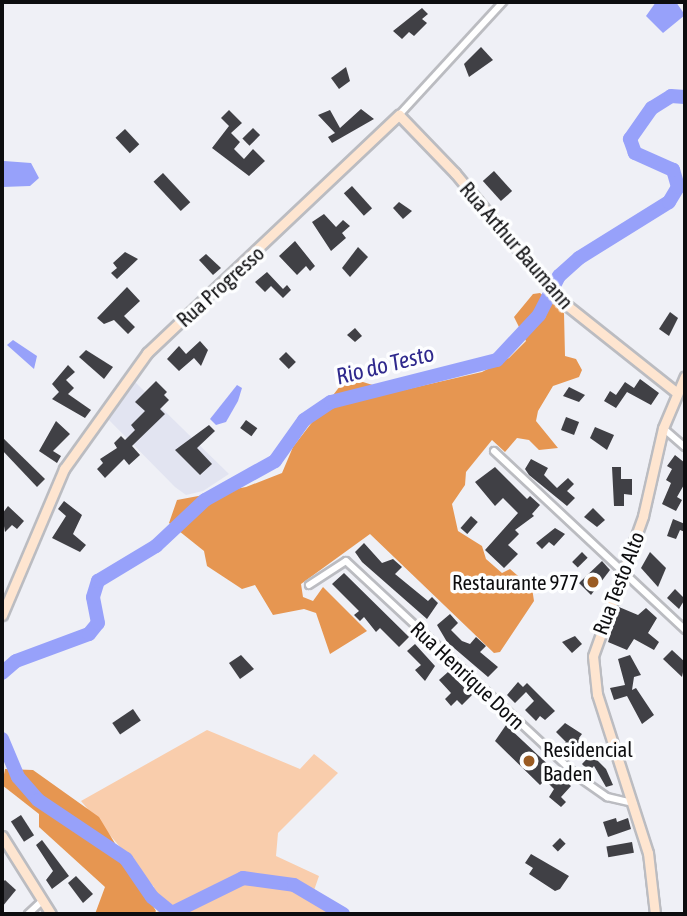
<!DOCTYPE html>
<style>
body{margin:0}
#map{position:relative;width:687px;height:916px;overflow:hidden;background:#eff0f6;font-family:"Asap Condensed",sans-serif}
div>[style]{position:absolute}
.built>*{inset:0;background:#e2e4f1}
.green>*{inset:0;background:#f9cdac}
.forest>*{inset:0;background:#e69651}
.water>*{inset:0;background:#97a1fa}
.river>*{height:14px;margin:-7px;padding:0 7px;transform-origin:7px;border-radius:7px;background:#97a1fa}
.building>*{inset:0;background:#404045;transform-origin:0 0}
.roads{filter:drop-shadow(2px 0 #bbbcc1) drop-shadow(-2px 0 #bbbcc1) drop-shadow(0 2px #bbbcc1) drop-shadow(0 -2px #bbbcc1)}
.street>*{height:6px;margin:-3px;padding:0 3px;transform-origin:3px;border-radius:3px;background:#fff}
.secondary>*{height:9px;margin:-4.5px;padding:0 4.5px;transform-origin:4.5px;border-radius:4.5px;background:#fee5d0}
.dots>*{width:19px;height:19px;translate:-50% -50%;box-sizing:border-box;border:4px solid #fdfeff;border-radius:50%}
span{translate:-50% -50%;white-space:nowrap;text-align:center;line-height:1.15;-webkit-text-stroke:7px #fdfeff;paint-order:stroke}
.street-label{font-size:21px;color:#0d0d0f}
.poi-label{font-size:21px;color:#0d0d0f}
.right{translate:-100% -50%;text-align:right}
.left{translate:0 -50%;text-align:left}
.water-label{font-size:23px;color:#2f298d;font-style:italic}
.frame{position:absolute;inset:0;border:4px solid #0d0d0f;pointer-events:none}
</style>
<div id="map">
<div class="built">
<i style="clip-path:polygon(134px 381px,229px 474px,203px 491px,186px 495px,175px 487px,106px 417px)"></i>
</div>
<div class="green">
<i style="clip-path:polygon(207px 730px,300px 769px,314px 754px,338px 773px,278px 833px,276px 856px,319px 876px,311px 899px,334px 914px,158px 914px,154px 887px,81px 801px)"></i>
</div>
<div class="forest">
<i style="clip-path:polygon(540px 293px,564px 313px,565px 356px,576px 359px,582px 370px,579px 377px,553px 386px,538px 411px,536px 421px,558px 448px,539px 450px,529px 440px,517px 438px,505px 452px,492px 440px,466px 472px,465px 485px,452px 504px,458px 531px,482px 546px,486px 559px,502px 573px,510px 569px,532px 588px,534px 601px,500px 652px,494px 653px,370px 534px,301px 584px,303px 597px,313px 601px,323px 587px,367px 631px,330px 654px,316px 613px,304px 609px,273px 615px,255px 585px,242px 589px,207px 566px,204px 551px,169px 523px,177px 500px,246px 487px,282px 473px,293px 447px,347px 377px,395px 392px,482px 372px,509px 358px,526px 341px,514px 317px,533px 294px)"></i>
<i style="clip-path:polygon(5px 769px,33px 770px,99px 817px,156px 911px,154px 914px,95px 914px,105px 887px,39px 827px,39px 814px,2px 785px)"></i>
</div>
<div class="water">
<i style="clip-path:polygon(656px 2px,676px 2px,685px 15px,663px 33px,646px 16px)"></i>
<i style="clip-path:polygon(4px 161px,31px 163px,39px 178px,30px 186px,2px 187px)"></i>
<i style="clip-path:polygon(13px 340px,37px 356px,34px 369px,7px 345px)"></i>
<i style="clip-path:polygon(237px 385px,242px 388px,238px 401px,226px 422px,216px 425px,210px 419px)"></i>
</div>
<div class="river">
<i style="left:2px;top:673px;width:18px;rotate:-41deg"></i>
<i style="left:16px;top:661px;width:78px;rotate:-20.3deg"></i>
<i style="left:89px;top:634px;width:14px;rotate:-51deg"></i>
<i style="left:98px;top:623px;width:26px;rotate:-101deg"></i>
<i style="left:93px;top:597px;width:17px;rotate:-73deg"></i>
<i style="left:98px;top:581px;width:68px;rotate:-31.1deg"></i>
<i style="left:156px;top:546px;width:67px;rotate:-43.2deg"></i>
<i style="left:205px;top:500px;width:80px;rotate:-29.1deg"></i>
<i style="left:275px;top:461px;width:50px;rotate:-54.7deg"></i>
<i style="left:304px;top:420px;width:32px;rotate:-34deg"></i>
<i style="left:331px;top:402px;width:171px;rotate:-14.2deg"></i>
<i style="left:497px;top:360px;width:62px;rotate:-47deg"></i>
<i style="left:539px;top:315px;width:44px;rotate:-62.9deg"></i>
<i style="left:559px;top:276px;width:27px;rotate:-42deg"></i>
<i style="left:579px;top:258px;width:106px;rotate:-31.9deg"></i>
<i style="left:669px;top:202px;width:17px;rotate:-59deg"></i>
<i style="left:678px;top:187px;width:18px;rotate:-106deg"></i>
<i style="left:673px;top:170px;width:42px;rotate:-155.9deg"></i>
<i style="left:635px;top:153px;width:15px;rotate:-110deg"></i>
<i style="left:630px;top:139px;width:38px;rotate:-55deg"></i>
<i style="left:652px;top:108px;width:22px;rotate:-32deg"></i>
<i style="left:671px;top:96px;width:14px;rotate:4deg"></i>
<i style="left:2px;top:739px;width:41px;rotate:67.2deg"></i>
<i style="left:18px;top:777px;width:30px;rotate:49deg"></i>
<i style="left:38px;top:800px;width:106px;rotate:33.8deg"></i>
<i style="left:126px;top:859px;width:46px;rotate:55.6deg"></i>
<i style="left:152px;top:897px;width:26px;rotate:39deg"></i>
<i style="left:172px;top:913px;width:79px;rotate:-26.2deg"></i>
<i style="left:243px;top:878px;width:51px;rotate:7.8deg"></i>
<i style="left:294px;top:885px;width:57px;rotate:30.6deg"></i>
</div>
<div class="building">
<i style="clip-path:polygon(422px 8px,428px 14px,422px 19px,427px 23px,414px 36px,409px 32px,402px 39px,393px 31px)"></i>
<i style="clip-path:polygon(481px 47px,493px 60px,469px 77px,464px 64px)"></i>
<i style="clip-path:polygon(346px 67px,350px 81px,339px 89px,331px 78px)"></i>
<i style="clip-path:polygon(361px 109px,374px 119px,332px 143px,328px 137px,335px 133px,318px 115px,330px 110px,340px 128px)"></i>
<i style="clip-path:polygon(229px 110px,242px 123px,231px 133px,240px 142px,234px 149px,244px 159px,253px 149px,265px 161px,249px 176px,212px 148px,229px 126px,221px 118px)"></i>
<i style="left:253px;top:128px;width:10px;height:15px;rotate:45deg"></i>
<i style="left:125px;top:129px;width:21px;height:13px;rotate:47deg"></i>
<i style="left:494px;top:171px;width:27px;height:15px;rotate:48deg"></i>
<i style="left:163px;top:173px;width:40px;height:13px;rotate:47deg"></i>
<i style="left:352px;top:186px;width:30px;height:11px;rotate:48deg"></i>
<i style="clip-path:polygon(399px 202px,412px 211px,403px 219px,393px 208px)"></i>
<i style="clip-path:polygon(324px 214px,336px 227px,343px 220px,350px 226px,342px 233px,346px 238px,331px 251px,312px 222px)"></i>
<i style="clip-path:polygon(295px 241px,315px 266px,310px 271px,306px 266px,297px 275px,279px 256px)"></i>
<i style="clip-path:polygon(358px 247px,368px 257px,350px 277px,342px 268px)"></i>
<i style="clip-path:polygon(125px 252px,138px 259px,117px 279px,111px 273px,117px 268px,113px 263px)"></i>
<i style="clip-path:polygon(206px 254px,221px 268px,213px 275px,199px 260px)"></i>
<i style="clip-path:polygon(267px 272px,283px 289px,287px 285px,291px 290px,283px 298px,271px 286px,265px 292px,255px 282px)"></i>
<i style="clip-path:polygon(127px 287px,140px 301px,124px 316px,135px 327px,128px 334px,114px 320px,104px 324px,97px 318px)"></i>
<i style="clip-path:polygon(670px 312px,678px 318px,669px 336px,659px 329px)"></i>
<i style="clip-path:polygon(355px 328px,362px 336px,355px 342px,347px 335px)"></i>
<i style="clip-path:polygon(200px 341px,208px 350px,201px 366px,194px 358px,179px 371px,167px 359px,179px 346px,186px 354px)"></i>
<i style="clip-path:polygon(86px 350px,113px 367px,104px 379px,79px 357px)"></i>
<i style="left:286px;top:352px;width:14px;height:10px;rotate:45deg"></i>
<i style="clip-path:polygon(68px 365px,75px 372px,66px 380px,74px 388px,68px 394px,91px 410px,85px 418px,52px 399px,59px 392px,52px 384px)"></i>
<i style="clip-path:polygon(640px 379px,659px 393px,651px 405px,627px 392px,616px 408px,604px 401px,610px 391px,616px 395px,625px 382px,634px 388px)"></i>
<i style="clip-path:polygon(156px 381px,167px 392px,164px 395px,169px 400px,160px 409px,165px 414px,132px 446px,140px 455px,129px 465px,124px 459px,105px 478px,97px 469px,103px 463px,100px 459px,117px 448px,114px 443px,121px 436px,125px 440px,135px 430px,131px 425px,145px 411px,135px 402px)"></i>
<i style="clip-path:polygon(569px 387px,585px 395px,579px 402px,563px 396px)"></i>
<i style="left:566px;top:417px;width:14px;height:14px;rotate:21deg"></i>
<i style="left:246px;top:420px;width:14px;height:10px;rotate:36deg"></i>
<i style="clip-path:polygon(56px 421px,70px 434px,53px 451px,61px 456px,57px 463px,39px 451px)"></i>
<i style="clip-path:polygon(209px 425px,215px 431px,197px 448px,212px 464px,200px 475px,175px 450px)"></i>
<i style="clip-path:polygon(595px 427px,614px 435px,607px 450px,590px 438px)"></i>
<i style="clip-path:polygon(2px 437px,45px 479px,37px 487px,2px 450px)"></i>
<i style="clip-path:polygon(675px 455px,685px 463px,685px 483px,677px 497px,682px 500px,676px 511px,662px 504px,671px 483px,666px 480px,672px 469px,667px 466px)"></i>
<i style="clip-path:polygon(531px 459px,548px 468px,544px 475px,557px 488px,568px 478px,574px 484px,567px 491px,575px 498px,567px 506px,529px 475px,525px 469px)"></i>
<i style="clip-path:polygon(495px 467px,527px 499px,530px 496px,540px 505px,532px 514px,534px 516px,515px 530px,519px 534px,508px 545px,518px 554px,504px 568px,485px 550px,518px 513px,503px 498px,495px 506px,475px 482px)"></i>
<i style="clip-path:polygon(612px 467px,621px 467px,621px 479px,632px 479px,632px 495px,624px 494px,624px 506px,614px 506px)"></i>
<i style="clip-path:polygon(64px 501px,82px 515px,73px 534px,86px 545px,80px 552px,52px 538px,66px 516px,58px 509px)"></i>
<i style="clip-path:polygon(8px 506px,24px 521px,17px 529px,12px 525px,5px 532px,2px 514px)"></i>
<i style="clip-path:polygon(593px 508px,605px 520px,597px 527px,584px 517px)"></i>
<i style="left:471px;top:516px;width:9px;height:16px;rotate:41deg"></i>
<i style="clip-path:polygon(673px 519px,685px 524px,685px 532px,680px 530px,676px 539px,667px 536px)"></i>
<i style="clip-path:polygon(555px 528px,565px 534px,554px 546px,549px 542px,542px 549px,536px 543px)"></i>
<i style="clip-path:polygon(364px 543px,382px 563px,393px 559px,402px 567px,395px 574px,428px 601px,432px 597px,438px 603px,427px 619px,362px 562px,355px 552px)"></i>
<i style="left:582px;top:552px;width:8px;height:14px;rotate:45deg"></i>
<i style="clip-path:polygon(650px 552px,666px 568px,658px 587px,641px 568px)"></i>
<i style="clip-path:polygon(602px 561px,610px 570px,591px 595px,579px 583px)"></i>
<i style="clip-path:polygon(344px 573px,409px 637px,399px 647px,380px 628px,376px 632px,364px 617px,360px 621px,354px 615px,359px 611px,332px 584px)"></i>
<i style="clip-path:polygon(675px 589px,685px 599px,679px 609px,667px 598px)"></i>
<i style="clip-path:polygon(619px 607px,638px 615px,646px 608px,657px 618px,648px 633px,659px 642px,654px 650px,634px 639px,627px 650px,608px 642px)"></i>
<i style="clip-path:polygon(450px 614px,458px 623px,451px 630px,462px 641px,470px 644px,476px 637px,486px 646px,480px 652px,498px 667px,488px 677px,447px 642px,437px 625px)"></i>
<i style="clip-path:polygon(575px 636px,582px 644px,572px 653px,562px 642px)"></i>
<i style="clip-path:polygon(415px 644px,435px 666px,425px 681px,415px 670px,421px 665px,407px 651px)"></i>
<i style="clip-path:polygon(672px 650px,685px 662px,682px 677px,663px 659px)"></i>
<i style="clip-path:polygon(241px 655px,254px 669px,240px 679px,229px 663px)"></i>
<i style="clip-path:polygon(630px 655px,641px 675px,634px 677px,632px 690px,636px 688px,654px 715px,642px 724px,627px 696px,614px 700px,610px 688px,625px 685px,618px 659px)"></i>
<i style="clip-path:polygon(448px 672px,472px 695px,462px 705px,457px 700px,451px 706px,445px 699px,451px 693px,439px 680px)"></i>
<i style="clip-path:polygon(518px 682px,523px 687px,527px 683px,555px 711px,545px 720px,540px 716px,536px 721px,525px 710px,534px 701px,526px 692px,515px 703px,507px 695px)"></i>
<i style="left:133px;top:709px;width:14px;height:25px;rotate:56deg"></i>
<i style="clip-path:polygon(565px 723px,582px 734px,579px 738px,583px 742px,566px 753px,560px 748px,566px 742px,556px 732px)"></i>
<i style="clip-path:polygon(506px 725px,571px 786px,561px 797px,566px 802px,561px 807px,549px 797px,554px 789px,545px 780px,540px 785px,495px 741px)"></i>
<i style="clip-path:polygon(597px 748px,602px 753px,596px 759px,606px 769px,613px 785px,606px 787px,594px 766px,589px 771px,582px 764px)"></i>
<i style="left:21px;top:815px;width:24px;height:12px;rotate:57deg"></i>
<i style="clip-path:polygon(616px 818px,617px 822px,628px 818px,631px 829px,608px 837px,603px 822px)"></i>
<i style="left:560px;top:838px;width:8px;height:11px;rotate:45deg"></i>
<i style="clip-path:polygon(42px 840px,69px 876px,52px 889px,46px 880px,53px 871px,36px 845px)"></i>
<i style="left:632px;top:842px;width:11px;height:26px;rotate:80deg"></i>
<i style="clip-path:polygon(531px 854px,569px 876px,560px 889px,555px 891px,529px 874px,533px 868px,525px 863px)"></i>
<i style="clip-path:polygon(76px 876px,93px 894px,83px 903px,68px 883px)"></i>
<i style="clip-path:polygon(5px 880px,16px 890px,2px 907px,2px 883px)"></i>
</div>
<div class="roads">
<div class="street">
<i style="left:399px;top:115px;width:154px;rotate:-47.4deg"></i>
<i style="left:663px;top:428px;width:29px;rotate:41deg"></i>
<i style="left:494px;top:451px;width:262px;rotate:43.1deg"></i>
<i style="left:309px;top:585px;width:44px;rotate:-33deg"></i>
<i style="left:346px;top:561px;width:316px;rotate:42.9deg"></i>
<i style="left:577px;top:776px;width:37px;rotate:35deg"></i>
<i style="left:607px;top:797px;width:27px;rotate:13deg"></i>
<i style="left:28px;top:914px;width:18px;rotate:-43deg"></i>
</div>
<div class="secondary">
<i style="left:2px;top:615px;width:159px;rotate:-67deg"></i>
<i style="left:64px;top:469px;width:143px;rotate:-54.4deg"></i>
<i style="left:147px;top:353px;width:347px;rotate:-43.4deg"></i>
<i style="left:399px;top:115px;width:81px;rotate:46deg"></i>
<i style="left:455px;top:173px;width:163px;rotate:50.5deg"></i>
<i style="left:559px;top:299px;width:151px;rotate:38.5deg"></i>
<i style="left:2px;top:836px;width:92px;rotate:57.9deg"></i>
<i style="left:655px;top:914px;width:61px;rotate:-96.5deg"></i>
<i style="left:648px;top:853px;width:167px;rotate:-107.8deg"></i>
<i style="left:597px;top:694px;width:38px;rotate:-96deg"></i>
<i style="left:593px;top:656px;width:149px;rotate:-70.3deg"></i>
<i style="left:643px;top:516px;width:90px;rotate:-77.2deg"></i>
<i style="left:663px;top:428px;width:56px;rotate:-67.1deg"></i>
</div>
</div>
<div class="dots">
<i style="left:593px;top:582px;background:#9a5b22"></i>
<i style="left:529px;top:761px;background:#9a5b22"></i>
</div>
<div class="street-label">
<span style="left:517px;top:245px;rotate:49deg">Rua Arthur Baumann</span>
<span style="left:220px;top:286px;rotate:-42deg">Rua Progresso</span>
<span style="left:618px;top:583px;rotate:-69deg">Rua Testo Alto</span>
<span style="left:468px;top:675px;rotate:43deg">Rua Henrique Dorn</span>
</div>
<div class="poi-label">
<span class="right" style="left:579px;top:582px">Restaurante 977</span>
<span class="left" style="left:543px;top:761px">Residencial<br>Baden</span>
</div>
<div class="water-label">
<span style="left:385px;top:365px;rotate:-14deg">Rio do Testo</span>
</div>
<div class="frame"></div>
</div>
